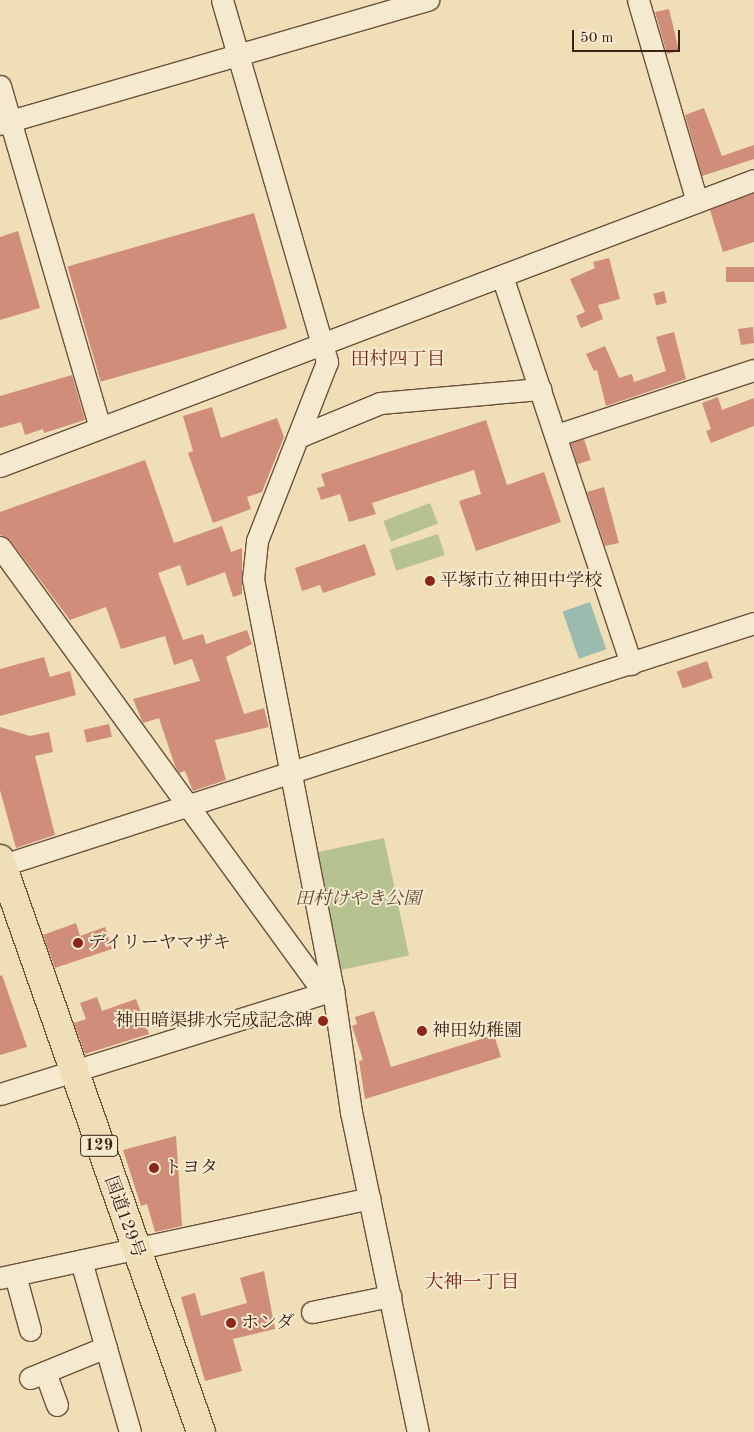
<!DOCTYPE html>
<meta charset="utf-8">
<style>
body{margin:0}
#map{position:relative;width:754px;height:1432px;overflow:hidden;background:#efdeb6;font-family:"Old Standard TT","Noto Serif JP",serif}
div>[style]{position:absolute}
.green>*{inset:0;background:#b6c290;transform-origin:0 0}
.water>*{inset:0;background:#9abcaf;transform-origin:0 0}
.building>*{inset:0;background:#d08e7a;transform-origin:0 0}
.roads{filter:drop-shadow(1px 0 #6b503d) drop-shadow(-1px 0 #6b503d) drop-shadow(0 1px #6b503d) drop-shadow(0 -1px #6b503d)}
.minor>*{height:21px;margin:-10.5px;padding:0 10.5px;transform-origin:10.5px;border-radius:10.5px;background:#f5ead0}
.highway>*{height:28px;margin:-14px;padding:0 14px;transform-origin:14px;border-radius:14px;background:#efdeb6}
.dots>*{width:14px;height:14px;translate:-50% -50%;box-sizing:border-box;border:2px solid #f5ead0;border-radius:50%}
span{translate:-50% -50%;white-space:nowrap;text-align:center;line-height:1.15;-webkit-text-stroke:4px #f5ead0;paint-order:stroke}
.shield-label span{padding:1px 4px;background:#f5ead0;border:1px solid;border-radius:4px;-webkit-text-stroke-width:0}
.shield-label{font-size:16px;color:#3f2015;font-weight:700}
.poi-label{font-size:18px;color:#3f2015}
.left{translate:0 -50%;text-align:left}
.right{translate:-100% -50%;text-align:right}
.park-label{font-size:18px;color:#5d4834;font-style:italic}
.street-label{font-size:18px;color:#3f2015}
.neighbourhood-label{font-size:19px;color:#7a1f14}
.scale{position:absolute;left:572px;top:30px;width:108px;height:22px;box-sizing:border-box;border:2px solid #3f2015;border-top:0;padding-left:6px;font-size:15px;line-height:18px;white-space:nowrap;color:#3f2015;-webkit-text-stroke:4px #f5ead0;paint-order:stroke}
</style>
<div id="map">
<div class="green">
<i style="left:430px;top:503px;width:22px;height:50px;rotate:69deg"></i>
<i style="left:438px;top:534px;width:22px;height:51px;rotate:72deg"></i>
<i style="left:384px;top:838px;width:120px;height:77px;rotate:78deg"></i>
</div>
<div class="water">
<i style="left:590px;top:602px;width:50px;height:29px;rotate:71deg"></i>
</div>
<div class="building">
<i style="clip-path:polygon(669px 9px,679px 51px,667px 54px,655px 12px)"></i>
<i style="clip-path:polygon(704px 108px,722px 156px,754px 145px,754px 159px,702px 176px,685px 115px)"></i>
<i style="clip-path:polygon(754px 193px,754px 242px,723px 252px,710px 210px)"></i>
<i style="left:254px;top:213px;width:120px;height:194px;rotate:74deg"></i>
<i style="clip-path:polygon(18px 231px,40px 308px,0 320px,0 237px)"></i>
<i style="clip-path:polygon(609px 258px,620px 299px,598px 305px,603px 319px,581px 328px,576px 316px,585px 312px,570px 279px,595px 268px,593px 262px)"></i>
<i style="left:754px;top:267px;width:15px;height:28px;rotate:90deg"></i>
<i style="left:664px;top:291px;width:12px;height:11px;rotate:76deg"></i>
<i style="clip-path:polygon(753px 327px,754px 343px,741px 345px,738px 329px)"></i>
<i style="clip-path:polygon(674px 332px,686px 379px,606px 406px,597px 370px,594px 371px,586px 354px,605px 346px,619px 378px,632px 374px,634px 382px,666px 371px,656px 337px)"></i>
<i style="clip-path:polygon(72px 375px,85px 420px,44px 433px,43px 429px,25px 435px,21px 422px,0 428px,0 396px)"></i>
<i style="clip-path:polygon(718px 397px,722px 410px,754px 398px,754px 426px,711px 443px,706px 431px,711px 429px,702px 403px)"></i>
<i style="clip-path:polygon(212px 407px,221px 438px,277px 418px,284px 437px,262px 492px,247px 497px,251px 509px,213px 523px,188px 453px,193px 451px,183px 416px)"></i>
<i style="clip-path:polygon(486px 420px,507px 485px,544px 472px,561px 522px,476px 551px,459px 501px,481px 494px,474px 470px,372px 503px,376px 514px,349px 522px,340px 494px,321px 500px,317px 488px,325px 486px,321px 474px)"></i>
<i style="left:584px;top:439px;width:22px;height:14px;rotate:72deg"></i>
<i style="clip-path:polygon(145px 460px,174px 543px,222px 526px,231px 552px,242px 548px,242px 594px,233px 597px,225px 572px,187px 586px,180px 565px,158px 573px,183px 640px,203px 634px,206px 644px,247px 630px,252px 644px,226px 657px,244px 714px,264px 708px,269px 727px,215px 740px,226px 780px,193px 791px,185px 771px,179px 773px,175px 766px,159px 718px,143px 723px,133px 699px,200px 681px,192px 659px,174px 665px,165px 636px,121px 649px,106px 607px,70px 620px,10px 540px,0 535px,0 512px)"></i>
<i style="clip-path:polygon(604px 487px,619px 543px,605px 546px,587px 492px)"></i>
<i style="clip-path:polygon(365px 544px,376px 575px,323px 593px,320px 585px,302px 591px,295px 568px)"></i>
<i style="clip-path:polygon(44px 657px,50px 677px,70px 671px,76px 695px,0 716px,0 669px)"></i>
<i style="left:707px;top:661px;width:18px;height:32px;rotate:71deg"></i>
<i style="left:109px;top:724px;width:13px;height:26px;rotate:77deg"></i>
<i style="clip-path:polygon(0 727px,30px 736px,49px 732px,53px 752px,35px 756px,55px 835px,16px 848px,0 790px)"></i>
<i style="clip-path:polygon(76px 923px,80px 936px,105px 927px,112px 949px,55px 968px,43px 935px)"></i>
<i style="clip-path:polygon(2px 975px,27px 1047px,0 1055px,0 976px)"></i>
<i style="clip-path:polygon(97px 997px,102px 1011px,136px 999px,149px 1034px,85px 1054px,74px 1023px,86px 1019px,80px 1003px)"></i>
<i style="clip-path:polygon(374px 1011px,391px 1067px,494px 1035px,501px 1057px,365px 1099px,359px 1061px,363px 1060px,352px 1026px,357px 1024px,355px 1017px)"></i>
<i style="clip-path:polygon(176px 1136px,182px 1226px,155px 1232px,147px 1204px,141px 1206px,123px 1150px)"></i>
<i style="clip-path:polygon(264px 1271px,275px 1329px,233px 1339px,242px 1371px,205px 1381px,181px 1297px,195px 1293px,201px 1316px,247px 1303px,240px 1278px)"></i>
</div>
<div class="roads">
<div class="minor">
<i style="left:222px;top:0;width:377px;rotate:73.8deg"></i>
<i style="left:327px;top:362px;width:192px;rotate:111.4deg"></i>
<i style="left:257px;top:541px;width:38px;rotate:96deg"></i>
<i style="left:253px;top:579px;width:419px;rotate:79deg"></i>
<i style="left:333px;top:990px;width:123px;rotate:81.6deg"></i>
<i style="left:351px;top:1112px;width:327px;rotate:78.2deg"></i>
<i style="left:638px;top:0;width:210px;rotate:73.7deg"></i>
<i style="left:0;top:86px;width:355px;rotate:73.7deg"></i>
<i style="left:0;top:124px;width:446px;rotate:-16.2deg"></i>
<i style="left:502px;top:276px;width:409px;rotate:71.6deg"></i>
<i style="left:557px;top:435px;width:207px;rotate:-18.3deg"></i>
<i style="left:298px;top:437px;width:89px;rotate:-22.5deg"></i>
<i style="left:380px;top:403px;width:161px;rotate:-5deg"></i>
<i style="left:0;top:466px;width:806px;rotate:-20.77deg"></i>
<i style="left:0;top:547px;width:551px;rotate:54deg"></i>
<i style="left:0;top:866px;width:792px;rotate:-17.86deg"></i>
<i style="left:0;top:1094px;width:349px;rotate:-17.3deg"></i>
<i style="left:81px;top:1261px;width:178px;rotate:74deg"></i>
<i style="left:15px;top:1275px;width:57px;rotate:74.7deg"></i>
<i style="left:0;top:1278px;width:378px;rotate:-12.2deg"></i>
<i style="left:312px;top:1312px;width:80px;rotate:-11.6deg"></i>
<i style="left:45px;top:1372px;width:35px;rotate:70deg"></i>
<i style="left:30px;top:1378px;width:82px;rotate:-22.2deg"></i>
</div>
<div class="highway">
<i style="left:0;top:859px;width:607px;rotate:70.67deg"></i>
</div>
</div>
<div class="dots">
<i style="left:430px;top:581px;background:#8f2418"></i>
<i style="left:78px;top:943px;background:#8f2418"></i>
<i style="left:323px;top:1021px;background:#8f2418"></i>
<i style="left:422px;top:1031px;background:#8f2418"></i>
<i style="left:154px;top:1168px;background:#8f2418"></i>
<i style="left:231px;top:1323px;background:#8f2418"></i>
</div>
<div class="shield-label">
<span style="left:99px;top:1146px">129</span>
</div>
<div class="poi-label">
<span class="left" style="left:440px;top:581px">平塚市立神田中学校</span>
<span class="left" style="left:88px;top:943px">デイリーヤマザキ</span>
<span class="right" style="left:313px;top:1021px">神田暗渠排水完成記念碑</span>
<span class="left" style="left:432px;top:1031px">神田幼稚園</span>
<span class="left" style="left:164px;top:1168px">トヨタ</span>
<span class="left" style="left:241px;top:1323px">ホンダ</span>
</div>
<div class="park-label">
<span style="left:358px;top:899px">田村けやき公園</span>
</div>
<div class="street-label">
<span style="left:124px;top:1217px;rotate:70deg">国道129号</span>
</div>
<div class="neighbourhood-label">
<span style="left:398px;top:361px">田村四丁目</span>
<span style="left:472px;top:1284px">大神一丁目</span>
</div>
<div class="scale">50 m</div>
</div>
